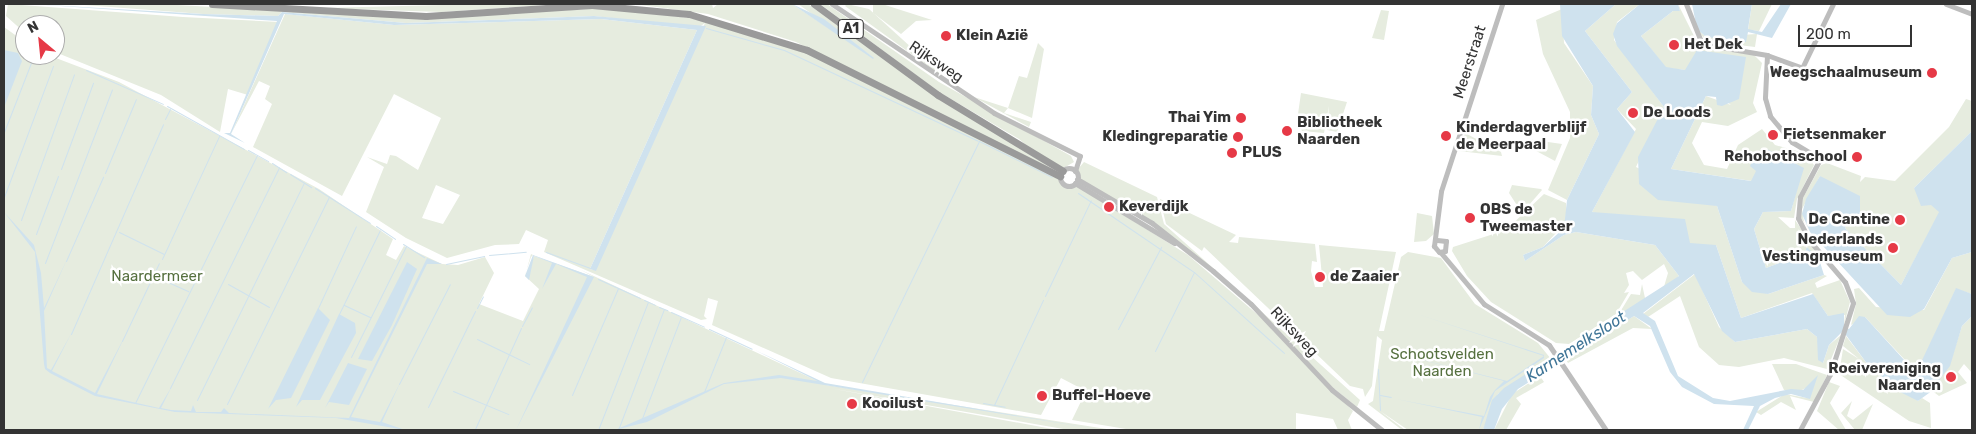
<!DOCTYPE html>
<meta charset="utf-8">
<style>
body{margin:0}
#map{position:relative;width:1976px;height:434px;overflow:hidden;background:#fff;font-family:Rubik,sans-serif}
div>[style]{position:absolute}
.green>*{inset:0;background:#e6ecdf}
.water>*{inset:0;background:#cfe2ee}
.stream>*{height:1px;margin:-0.5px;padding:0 0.5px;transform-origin:0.5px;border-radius:0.5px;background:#cfe2ee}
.secondary>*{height:5px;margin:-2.5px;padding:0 2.5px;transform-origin:2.5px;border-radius:2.5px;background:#bdbdbd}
.secondary>.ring{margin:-2.5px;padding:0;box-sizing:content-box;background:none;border:5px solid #bdbdbd;border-radius:50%}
.highway>*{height:7px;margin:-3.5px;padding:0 3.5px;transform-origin:3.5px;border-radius:3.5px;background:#9a9a9a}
.dots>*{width:14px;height:14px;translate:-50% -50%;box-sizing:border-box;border:2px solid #fff;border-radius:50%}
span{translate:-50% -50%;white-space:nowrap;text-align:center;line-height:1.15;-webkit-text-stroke:5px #fff;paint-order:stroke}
.shield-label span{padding:1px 4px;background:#fff;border:1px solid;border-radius:4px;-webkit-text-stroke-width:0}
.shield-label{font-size:14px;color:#333;font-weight:700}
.poi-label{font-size:15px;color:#333;font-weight:700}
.left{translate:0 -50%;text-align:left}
.right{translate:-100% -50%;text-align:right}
.street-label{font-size:15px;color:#333}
.park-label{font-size:15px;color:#56703f}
.water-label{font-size:16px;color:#3f7597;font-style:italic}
.frame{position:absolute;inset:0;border:5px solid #333;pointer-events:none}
.north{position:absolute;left:15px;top:15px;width:50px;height:50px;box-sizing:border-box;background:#fff;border:1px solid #adadad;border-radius:50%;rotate:332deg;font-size:14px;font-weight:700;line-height:20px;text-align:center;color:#333}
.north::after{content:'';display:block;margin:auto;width:18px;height:22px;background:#e63946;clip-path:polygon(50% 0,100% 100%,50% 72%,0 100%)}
.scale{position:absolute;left:1798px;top:25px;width:114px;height:22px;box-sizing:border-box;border:2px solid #333;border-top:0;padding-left:6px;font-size:15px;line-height:18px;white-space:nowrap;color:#333;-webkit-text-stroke:4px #fff;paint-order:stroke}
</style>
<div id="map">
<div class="green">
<i style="clip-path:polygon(8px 4px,183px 17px,279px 22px,248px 95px,228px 89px,220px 132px,161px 95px,55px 52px,55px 25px,25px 25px,25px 33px,6px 16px)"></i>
<i style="clip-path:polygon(evenodd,71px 4px,158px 4px,421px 18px,608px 8px,705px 20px,806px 52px,1058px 176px,1064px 187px,1077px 186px,1188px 255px,1264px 320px,1353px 411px,1348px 420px,1352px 430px,1338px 430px,1333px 419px,1296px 413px,1296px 430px,1132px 430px,1072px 420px,1086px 391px,1061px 378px,1041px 415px,831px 378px,712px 325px,718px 301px,708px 298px,704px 316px,707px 319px,701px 320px,544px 252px,548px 240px,526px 230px,519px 244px,495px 245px,447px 258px,406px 238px,366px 212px,384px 167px,367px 157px,387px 164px,390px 155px,396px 156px,418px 170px,441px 118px,394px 94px,342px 196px,253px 147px,272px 104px,265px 99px,270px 86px,259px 81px,231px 134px,285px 14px,394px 25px,601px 19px,697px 30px,590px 269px,594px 270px,705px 23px,698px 28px,594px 16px,406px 23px,282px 12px,278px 16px,203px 14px,71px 4px,436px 185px,460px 195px,443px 224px,422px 218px,436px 185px)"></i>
<i style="clip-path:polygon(483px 4px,561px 4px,441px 12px,323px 8px)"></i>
<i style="clip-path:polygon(634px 4px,712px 4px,713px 8px,718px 4px,792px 4px,874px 58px,798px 4px,808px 4px,903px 73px,1059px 173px,796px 42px,708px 14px)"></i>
<i style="clip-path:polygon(820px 4px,827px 4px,939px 82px,1071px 156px,1074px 162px,1062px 169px,1042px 159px,1019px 139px,939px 92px)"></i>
<i style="clip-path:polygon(847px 4px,869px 9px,946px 79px,845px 6px)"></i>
<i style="clip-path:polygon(873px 4px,882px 4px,932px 20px,916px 21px,901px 34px,873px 13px)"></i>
<i style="clip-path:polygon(1616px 4px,1640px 4px,1617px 22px,1614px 40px,1664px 107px,1636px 167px,1717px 206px,1742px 282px,1768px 294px,1824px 275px,1827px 276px,1815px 283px,1817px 288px,1840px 280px,1850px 302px,1844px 325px,1845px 315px,1828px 316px,1812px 293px,1741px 318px,1716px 245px,1693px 246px,1592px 212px,1636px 129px,1617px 109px,1632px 92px,1585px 31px)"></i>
<i style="clip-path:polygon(1678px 4px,1699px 46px,1754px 55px,1762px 63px,1753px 103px,1757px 112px,1728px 126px,1702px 122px,1692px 143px,1704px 165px,1727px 169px,1738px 145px,1762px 129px,1775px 145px,1804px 153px,1814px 165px,1797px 199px,1794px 218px,1778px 217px,1790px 228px,1795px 228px,1795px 220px,1822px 259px,1819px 261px,1804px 254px,1766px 268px,1754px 229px,1763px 212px,1791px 211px,1797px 189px,1757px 171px,1752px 181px,1671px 169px,1706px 96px,1731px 105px,1685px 70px,1666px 68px,1641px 36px,1673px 11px,1680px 11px)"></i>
<i style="clip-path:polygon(1752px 4px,1772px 4px,1759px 31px,1748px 30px)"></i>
<i style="clip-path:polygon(1562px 9px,1564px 43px,1593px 86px,1591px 115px,1599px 134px,1567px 200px,1548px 190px,1570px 138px,1570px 112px,1543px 54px,1536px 20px)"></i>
<i style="clip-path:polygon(1381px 10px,1389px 11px,1384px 40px,1372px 38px)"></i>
<i style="clip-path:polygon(4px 27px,25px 42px,25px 55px,48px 55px,119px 82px,319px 189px,393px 239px,386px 255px,396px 260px,404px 246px,442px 264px,458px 265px,485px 257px,494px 273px,479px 304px,523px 321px,539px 289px,525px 276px,531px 254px,533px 255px,531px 257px,525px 275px,527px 277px,534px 256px,594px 277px,581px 270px,826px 385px,1113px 430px,1069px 430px,829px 388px,1058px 430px,4px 430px)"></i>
<i style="clip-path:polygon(1697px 29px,1706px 37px,1757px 34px,1755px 47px,1706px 41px)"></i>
<i style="clip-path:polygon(1038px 43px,1044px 49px,1032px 118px,1008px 108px,1004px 113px,1031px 122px,1029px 127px,974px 97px,1008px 108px,1019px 76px,1027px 78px)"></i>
<i style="clip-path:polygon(1301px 93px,1347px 102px,1337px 132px,1327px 130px,1329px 106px,1324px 133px,1302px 131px,1297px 121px)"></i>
<i style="clip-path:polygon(1966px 99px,1972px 101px,1972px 131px,1914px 188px,1940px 212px,1901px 285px,1845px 228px,1850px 218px,1820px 176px,1802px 209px,1804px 222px,1827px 255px,1801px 218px,1803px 198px,1821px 165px,1827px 163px,1861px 176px,1860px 182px,1865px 177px,1895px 181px,1949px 127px)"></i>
<i style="clip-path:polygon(1465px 133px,1501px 152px,1502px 156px,1459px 151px)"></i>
<i style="clip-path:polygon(1527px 139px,1562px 144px,1555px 161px,1525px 145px)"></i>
<i style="clip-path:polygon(1084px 162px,1157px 197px,1164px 224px,1360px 400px,1357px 407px,1332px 387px,1271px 323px,1155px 223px,1082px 181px,1078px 169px)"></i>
<i style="clip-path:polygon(1512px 185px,1541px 189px,1542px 190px,1522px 213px,1509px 193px)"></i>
<i style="clip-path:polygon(1544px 194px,1566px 203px,1567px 221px,1543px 247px,1523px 255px,1525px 261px,1564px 235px,1576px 232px,1655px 245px,1679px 276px,1663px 290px,1668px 273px,1664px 264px,1642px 280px,1633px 271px,1626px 273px,1629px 285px,1624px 293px,1629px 292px,1616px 314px,1569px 344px,1556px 343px,1491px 302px,1467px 276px,1452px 251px,1453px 247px,1506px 230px)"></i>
<i style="clip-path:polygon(1160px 199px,1236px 235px,1229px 242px,1238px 243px,1239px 237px,1315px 244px,1317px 262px,1312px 261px,1311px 271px,1315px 287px,1323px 287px,1319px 245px,1396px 252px,1379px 331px,1384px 331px,1401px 257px,1408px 252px,1441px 258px,1475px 304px,1538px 343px,1551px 359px,1498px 394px,1483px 430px,1408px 430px,1380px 411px,1405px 430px,1402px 430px,1368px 404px,1373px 401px,1382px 340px,1377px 336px,1372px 386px,1365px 397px,1363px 389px,1350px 386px,1204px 247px,1202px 251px,1166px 224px)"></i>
<i style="clip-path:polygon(1417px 213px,1432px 216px,1434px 234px,1426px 241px,1414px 242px)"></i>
<i style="clip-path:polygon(1972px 252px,1972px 294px,1956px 289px,1917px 373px,1865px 317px,1851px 325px,1856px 304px,1854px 289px,1859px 288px,1876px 307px,1924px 310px,1952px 258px)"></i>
<i style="clip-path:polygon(1695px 274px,1719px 327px,1735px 342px,1807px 329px,1817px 337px,1823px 363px,1829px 345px,1841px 335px,1827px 369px,1784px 358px,1739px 367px,1719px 365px,1699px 347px,1680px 296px,1648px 317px,1643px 314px)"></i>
<i style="clip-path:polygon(1642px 284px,1645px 298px,1653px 297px,1617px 317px,1631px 294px,1640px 295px)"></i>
<i style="clip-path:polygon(1634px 316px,1652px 329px,1633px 328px,1568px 363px,1565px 358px)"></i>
<i style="clip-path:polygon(1972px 316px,1972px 373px,1964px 364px,1958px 372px,1967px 383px,1939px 396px,1931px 390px,1949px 366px,1962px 326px)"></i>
<i style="clip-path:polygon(1846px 336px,1868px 365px,1918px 401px,1922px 398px,1930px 403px,1931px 428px,1909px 421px,1839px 374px,1843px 349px,1859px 359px,1843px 346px)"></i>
<i style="clip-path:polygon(1772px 364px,1796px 364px,1827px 375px,1814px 402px,1790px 396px,1796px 410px,1781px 402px,1761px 415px,1756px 412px,1785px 394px,1807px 398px,1813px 384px,1802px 390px,1784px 390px)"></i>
<i style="clip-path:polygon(1540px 376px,1544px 382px,1516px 398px,1521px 404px,1506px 430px,1494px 430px,1512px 394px)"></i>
<i style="clip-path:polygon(1829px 382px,1840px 386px,1830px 403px,1846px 430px,1839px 430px,1817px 411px)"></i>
<i style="clip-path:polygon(1852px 401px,1847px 416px,1853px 420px,1873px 404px,1862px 430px,1855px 430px,1841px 413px)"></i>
</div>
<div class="water">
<i style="clip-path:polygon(31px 4px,203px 14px,278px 16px,282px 12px,406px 23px,594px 16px,706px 26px,596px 271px,590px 269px,697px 30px,601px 19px,394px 25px,284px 14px,231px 134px,245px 143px,224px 133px,230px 133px,277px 21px)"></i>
<i style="clip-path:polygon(792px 4px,824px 19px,874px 58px,873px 59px)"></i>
<i style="clip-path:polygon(1560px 4px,1616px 4px,1585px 31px,1632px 92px,1617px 109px,1635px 132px,1592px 212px,1685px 219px,1690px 243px,1716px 245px,1741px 318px,1813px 294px,1828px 316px,1844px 313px,1844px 327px,1849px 329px,1859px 316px,1865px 317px,1916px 373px,1956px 288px,1972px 294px,1972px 316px,1962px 326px,1950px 366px,1929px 393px,1918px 401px,1900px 392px,1868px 365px,1843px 331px,1829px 345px,1823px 363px,1818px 360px,1817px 337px,1807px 329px,1735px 342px,1722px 331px,1694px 274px,1643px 313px,1655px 321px,1678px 376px,1713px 398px,1730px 401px,1791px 389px,1803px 390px,1818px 375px,1810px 399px,1791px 394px,1775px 398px,1760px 406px,1748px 430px,1743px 430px,1754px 406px,1714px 404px,1682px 387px,1670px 372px,1650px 326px,1634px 316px,1518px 389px,1502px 409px,1494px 430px,1483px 430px,1492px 400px,1504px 388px,1679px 276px,1655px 245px,1576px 232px,1564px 235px,1525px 261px,1523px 255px,1543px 247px,1564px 228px,1567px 200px,1599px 134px,1591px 115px,1593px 86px,1562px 36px)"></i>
<i style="clip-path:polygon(1640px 4px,1678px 4px,1680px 11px,1673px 11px,1641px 36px,1666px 67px,1685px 70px,1697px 50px,1746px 57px,1739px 99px,1722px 106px,1717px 105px,1716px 97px,1706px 96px,1671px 169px,1751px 181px,1756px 171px,1750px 166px,1752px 162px,1767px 149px,1804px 168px,1791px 211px,1763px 212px,1754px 229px,1766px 268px,1804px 254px,1807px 247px,1819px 259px,1824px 275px,1768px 294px,1752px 292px,1742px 282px,1717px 206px,1658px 200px,1639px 184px,1638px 157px,1664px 107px,1617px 46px,1613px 34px,1617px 23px)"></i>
<i style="clip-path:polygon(1692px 4px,1752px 4px,1748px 29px,1762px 32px,1781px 4px,1791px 4px,1772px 38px,1748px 32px,1746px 42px,1706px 37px,1697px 29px)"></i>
<i style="clip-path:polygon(4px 50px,18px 53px,22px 61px,5px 105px)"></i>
<i style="clip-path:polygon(1972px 131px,1972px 252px,1952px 258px,1924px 309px,1910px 317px,1887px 315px,1810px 232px,1802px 214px,1806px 199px,1820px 176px,1860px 196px,1860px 215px,1857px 220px,1850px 218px,1845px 228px,1901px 285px,1939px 212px,1931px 205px,1921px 206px,1914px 188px)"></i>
<i style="clip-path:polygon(4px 212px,34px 245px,41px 273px,44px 308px,68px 257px,44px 311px,47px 368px,51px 370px,72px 332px,52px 371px,95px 393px,127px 332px,97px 394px,159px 408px,172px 386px,161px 408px,171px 410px,191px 411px,193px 405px,196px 412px,221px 412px,224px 408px,229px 413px,349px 418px,427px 258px,442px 264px,427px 264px,351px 417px,380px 422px,401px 381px,382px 422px,405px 430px,336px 418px,175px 412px,95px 396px,50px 373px,45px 369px,44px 364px,35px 252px)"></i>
<i style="clip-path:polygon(533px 255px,594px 277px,516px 430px,587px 277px,556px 264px,542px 289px,552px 263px,534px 256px,529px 280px,525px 276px)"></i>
<i style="clip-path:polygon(407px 262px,417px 269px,392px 325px,372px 361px,358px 359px)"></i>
<i style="clip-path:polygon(318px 308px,330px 320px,291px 398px,276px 400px,268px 409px)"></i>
<i style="clip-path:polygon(339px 314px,355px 323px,356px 333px,320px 400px,302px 400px,296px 407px)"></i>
<i style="clip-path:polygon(1417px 314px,1544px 355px,1544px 358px,1495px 391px,1479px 430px,1482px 417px,1396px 399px,1484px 416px,1490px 397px,1495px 390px,1504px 381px,1399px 354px,1507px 381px,1544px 356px)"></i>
<i style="clip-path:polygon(755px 350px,825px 383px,1102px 430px,781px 378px,724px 384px,647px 422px,615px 430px,724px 383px,779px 375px,817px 381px)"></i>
<i style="clip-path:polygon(348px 363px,367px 369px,349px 405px,329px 402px,325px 408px)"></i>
</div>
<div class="stream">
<i style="left:706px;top:28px;width:81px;rotate:15.8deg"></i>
<i style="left:784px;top:50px;width:214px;rotate:25.1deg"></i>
<i style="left:86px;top:70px;width:84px;rotate:23.8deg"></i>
<i style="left:167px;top:106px;width:88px;rotate:29.2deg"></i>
<i style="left:165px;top:119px;width:11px;rotate:-63deg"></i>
<i style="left:4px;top:132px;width:77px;rotate:-68.7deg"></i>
<i style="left:248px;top:150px;width:23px;rotate:29deg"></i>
<i style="left:272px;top:163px;width:17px;rotate:33deg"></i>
<i style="left:61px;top:169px;width:92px;rotate:-69.6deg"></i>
<i style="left:105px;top:173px;width:80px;rotate:-67.3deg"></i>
<i style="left:290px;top:174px;width:25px;rotate:32deg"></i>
<i style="left:315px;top:188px;width:65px;rotate:32.5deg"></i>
<i style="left:1078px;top:193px;width:140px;rotate:34.3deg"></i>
<i style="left:4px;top:197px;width:140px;rotate:-69.5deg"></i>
<i style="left:21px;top:220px;width:155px;rotate:-70deg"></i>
<i style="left:376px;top:226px;width:23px;rotate:34deg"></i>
<i style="left:119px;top:232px;width:50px;rotate:26.1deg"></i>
<i style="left:36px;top:234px;width:62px;rotate:-69.2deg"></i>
<i style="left:403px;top:244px;width:25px;rotate:32deg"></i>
<i style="left:546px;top:252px;width:47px;rotate:20deg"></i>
<i style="left:489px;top:255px;width:37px;rotate:-5deg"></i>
<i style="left:162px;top:259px;width:136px;rotate:-65.1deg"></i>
<i style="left:66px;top:261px;width:92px;rotate:-66.2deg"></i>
<i style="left:45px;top:263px;width:186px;rotate:-68.9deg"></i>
<i style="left:446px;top:264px;width:39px;rotate:-12deg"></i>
<i style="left:161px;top:279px;width:30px;rotate:24deg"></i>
<i style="left:598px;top:279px;width:46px;rotate:24.3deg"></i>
<i style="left:228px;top:284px;width:47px;rotate:29.3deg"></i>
<i style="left:1045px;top:296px;width:106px;rotate:-64.4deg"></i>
<i style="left:644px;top:300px;width:12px;rotate:24deg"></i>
<i style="left:344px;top:305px;width:29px;rotate:25deg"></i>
<i style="left:659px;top:307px;width:9px;rotate:21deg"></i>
<i style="left:318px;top:308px;width:90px;rotate:-65.1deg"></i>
<i style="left:477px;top:308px;width:13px;rotate:-63deg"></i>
<i style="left:671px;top:312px;width:36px;rotate:24deg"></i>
<i style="left:339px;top:314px;width:93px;rotate:-64deg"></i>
<i style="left:522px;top:326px;width:21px;rotate:-62deg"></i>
<i style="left:709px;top:329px;width:47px;rotate:24.9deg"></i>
<i style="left:1118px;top:329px;width:93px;rotate:-62.3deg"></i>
<i style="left:71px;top:334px;width:229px;rotate:-66.3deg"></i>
<i style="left:477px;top:339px;width:58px;rotate:25.7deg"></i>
<i style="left:122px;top:341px;width:86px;rotate:-64.6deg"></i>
<i style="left:1155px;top:351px;width:88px;rotate:-63.7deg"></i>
<i style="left:1194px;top:272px;width:121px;rotate:42deg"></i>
<i style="left:351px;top:357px;width:124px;rotate:-63.6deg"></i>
<i style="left:1378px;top:369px;width:41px;rotate:87.2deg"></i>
<i style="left:862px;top:382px;width:268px;rotate:-64.1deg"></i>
<i style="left:979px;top:141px;width:81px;rotate:26.3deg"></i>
<i style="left:399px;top:384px;width:112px;rotate:-63deg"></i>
<i style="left:170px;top:388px;width:246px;rotate:-63.7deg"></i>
<i style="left:453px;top:391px;width:60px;rotate:22.7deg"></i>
<i style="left:704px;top:392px;width:59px;rotate:-68.2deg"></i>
<i style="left:572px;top:395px;width:116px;rotate:-66.7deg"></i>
<i style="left:1380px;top:395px;width:11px;rotate:10deg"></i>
<i style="left:197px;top:400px;width:242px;rotate:-63.8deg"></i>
<i style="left:135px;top:403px;width:276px;rotate:-63.8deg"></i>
<i style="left:983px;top:403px;width:22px;rotate:10deg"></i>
<i style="left:227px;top:404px;width:231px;rotate:-63.8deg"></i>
<i style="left:994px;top:405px;width:116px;rotate:-65deg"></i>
<i style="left:428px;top:407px;width:107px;rotate:-63.9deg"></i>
<i style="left:641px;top:421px;width:111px;rotate:-69deg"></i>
<i style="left:475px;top:429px;width:111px;rotate:-65.5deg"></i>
<i style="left:598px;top:430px;width:137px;rotate:-68.7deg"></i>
<i style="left:618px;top:430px;width:129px;rotate:-69.2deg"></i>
</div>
<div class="secondary">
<i style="left:832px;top:4px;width:195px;rotate:33.9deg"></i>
<i style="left:994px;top:113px;width:96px;rotate:26.6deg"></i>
<i style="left:1686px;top:4px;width:43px;rotate:68.2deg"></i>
<i style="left:1702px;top:44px;width:66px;rotate:9.6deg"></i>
<i style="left:1767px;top:55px;width:43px;rotate:92.7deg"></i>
<i style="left:1765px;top:98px;width:19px;rotate:74deg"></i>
<i style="left:1770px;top:116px;width:34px;rotate:50deg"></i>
<i style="left:1792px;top:142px;width:33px;rotate:31deg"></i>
<i style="left:1820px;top:159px;width:43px;rotate:117.8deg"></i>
<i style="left:1800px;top:197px;width:21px;rotate:95deg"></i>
<i style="left:1798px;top:218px;width:25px;rotate:63deg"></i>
<i style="left:1809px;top:240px;width:55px;rotate:49.4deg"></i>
<i style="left:1845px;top:282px;width:22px;rotate:69deg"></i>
<i style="left:1853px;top:303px;width:75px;rotate:107.9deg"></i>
<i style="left:1830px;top:374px;width:64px;rotate:118.2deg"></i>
<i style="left:1946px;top:4px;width:28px;rotate:21deg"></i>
<i style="left:1767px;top:55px;width:37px;rotate:20deg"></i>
<i style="left:1802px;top:68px;width:71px;rotate:-64.2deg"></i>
<i class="ring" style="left:1060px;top:168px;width:13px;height:13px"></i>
<i style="left:1075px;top:171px;width:16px;rotate:-72deg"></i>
<i style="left:1077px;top:179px;width:87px;rotate:30.4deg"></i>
<i style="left:1152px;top:223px;width:78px;rotate:38.2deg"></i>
<i style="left:1213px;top:271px;width:50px;rotate:41deg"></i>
<i style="left:1251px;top:304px;width:118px;rotate:46.7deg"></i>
<i style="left:1332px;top:390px;width:64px;rotate:38.7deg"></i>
<i style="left:1075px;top:183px;width:116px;rotate:31.2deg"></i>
<i style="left:1437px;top:240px;width:9px;rotate:6deg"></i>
<i style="left:1446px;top:241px;width:10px;rotate:96deg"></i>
<i style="left:1445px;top:251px;width:6px;rotate:171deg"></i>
<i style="left:1439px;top:252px;width:8px;rotate:-130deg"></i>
<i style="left:1434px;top:246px;width:55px;rotate:-82.7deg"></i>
<i style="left:1441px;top:191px;width:197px;rotate:-71.9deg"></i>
<i style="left:1441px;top:253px;width:67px;rotate:49.9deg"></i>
<i style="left:1484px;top:304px;width:77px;rotate:32.2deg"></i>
<i style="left:1549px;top:345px;width:102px;rotate:56.2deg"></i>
</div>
<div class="highway">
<i style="left:212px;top:4px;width:214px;rotate:3.2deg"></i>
<i style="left:426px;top:16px;width:166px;rotate:-3.8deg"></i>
<i style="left:592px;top:5px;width:97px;rotate:5.3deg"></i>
<i style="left:689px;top:14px;width:123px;rotate:17deg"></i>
<i style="left:807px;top:50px;width:283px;rotate:26.5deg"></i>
<i style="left:814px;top:4px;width:154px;rotate:36.3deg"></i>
<i style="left:938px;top:95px;width:146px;rotate:31.3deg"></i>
</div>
<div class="dots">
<i style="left:946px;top:36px;background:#e63946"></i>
<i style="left:1674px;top:45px;background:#e63946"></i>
<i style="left:1932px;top:73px;background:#e63946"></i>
<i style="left:1633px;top:113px;background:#e63946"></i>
<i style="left:1241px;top:118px;background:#e63946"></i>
<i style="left:1287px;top:131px;background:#e63946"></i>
<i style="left:1773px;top:135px;background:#e63946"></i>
<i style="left:1446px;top:136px;background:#e63946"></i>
<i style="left:1238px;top:137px;background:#e63946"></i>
<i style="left:1232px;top:153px;background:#e63946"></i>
<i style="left:1857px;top:157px;background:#e63946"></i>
<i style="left:1109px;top:207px;background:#e63946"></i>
<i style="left:1470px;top:218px;background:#e63946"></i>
<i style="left:1900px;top:220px;background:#e63946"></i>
<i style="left:1893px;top:248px;background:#e63946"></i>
<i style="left:1320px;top:277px;background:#e63946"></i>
<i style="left:1951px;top:377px;background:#e63946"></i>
<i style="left:1042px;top:396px;background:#e63946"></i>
<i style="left:852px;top:404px;background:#e63946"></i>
</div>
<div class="shield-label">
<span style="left:851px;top:29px">A1</span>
</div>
<div class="poi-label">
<span class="left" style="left:956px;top:36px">Klein Azië</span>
<span class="left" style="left:1684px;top:45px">Het Dek</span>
<span class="right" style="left:1922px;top:73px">Weegschaalmuseum</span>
<span class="left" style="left:1643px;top:113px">De Loods</span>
<span class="right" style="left:1231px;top:118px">Thai Yim</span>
<span class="left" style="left:1297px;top:131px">Bibliotheek<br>Naarden</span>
<span class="left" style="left:1456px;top:136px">Kinderdagverblijf<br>de Meerpaal</span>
<span class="left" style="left:1783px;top:135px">Fietsenmaker</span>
<span class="right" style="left:1228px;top:137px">Kledingreparatie</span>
<span class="left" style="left:1242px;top:153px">PLUS</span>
<span class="right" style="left:1847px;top:157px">Rehobothschool</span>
<span class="left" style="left:1119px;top:207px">Keverdijk</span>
<span class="left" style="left:1480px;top:218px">OBS de<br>Tweemaster</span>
<span class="right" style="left:1890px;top:220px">De Cantine</span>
<span class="right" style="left:1883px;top:248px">Nederlands<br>Vestingmuseum</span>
<span class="left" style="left:1330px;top:277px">de Zaaier</span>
<span class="right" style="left:1941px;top:377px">Roeivereniging<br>Naarden</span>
<span class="left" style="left:1052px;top:396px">Buffel-Hoeve</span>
<span class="left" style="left:862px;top:404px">Kooilust</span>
</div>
<div class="street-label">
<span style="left:936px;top:62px;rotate:34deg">Rijksweg</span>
<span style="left:1470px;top:62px;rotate:-72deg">Meerstraat</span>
<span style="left:1294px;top:332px;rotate:47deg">Rijksweg</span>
</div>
<div class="park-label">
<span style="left:157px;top:277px">Naardermeer</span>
<span style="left:1442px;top:363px">Schootsvelden<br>Naarden</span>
</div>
<div class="water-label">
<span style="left:1576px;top:347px;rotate:-33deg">Karnemelksloot</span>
</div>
<div class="frame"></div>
<div class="north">N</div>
<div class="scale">200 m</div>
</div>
